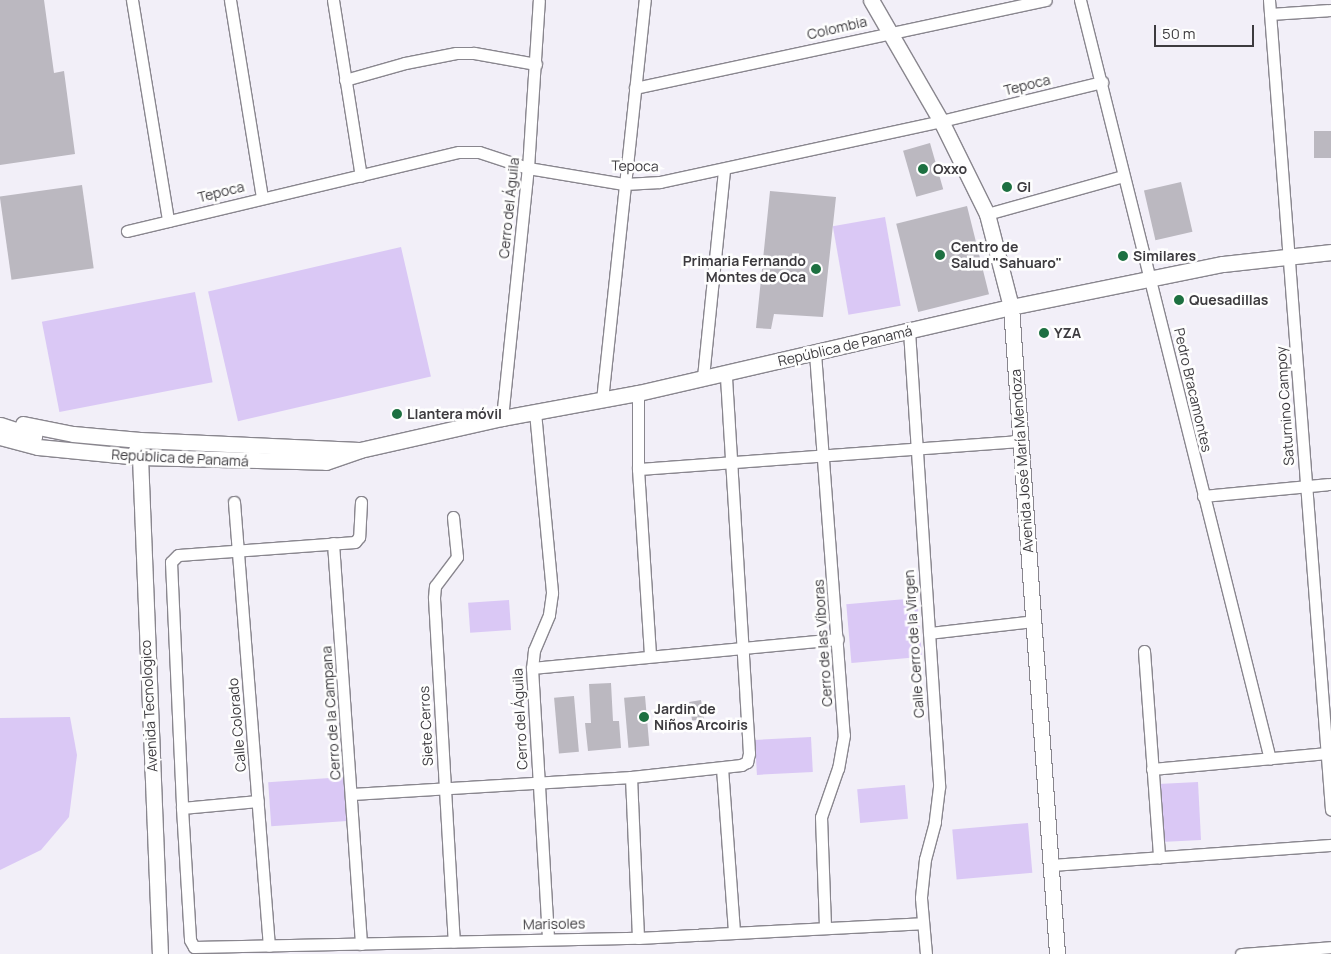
<!DOCTYPE html>
<meta charset="utf-8">
<style>
body{margin:0}
#map{position:relative;width:1331px;height:954px;overflow:hidden;background:#f2eff8;font-family:Manrope,sans-serif}
div>[style]{position:absolute}
.green>*{inset:0;background:#dac8f5;transform-origin:0 0}
.building>*{inset:0;background:#bbb8c0;transform-origin:0 0}
.roads{filter:drop-shadow(1px 0 #89868e) drop-shadow(-1px 0 #89868e) drop-shadow(0 1px #89868e) drop-shadow(0 -1px #89868e)}
.street>*{height:11px;margin:-5.5px;padding:0 5.5px;transform-origin:5.5px;border-radius:5.5px;background:#fff}
.secondary>*{height:15px;margin:-7.5px;padding:0 7.5px;transform-origin:7.5px;border-radius:7.5px;background:#fff}
.dots>*{width:14px;height:14px;translate:-50% -50%;box-sizing:border-box;border:2px solid #fefefe;border-radius:50%}
span{translate:-50% -50%;white-space:nowrap;text-align:center;line-height:1.15;-webkit-text-stroke:5px #fefefe;paint-order:stroke}
.street-label{font-size:14px;color:#3d3b3f}
.poi-label{font-size:14px;color:#3d3b3f;font-weight:700}
.left{translate:0 -50%;text-align:left}
.right{translate:-100% -50%;text-align:right}
.scale{position:absolute;left:1154px;top:25px;width:100px;height:22px;box-sizing:border-box;border:2px solid #3d3b3f;border-top:0;padding-left:6px;font-size:15px;line-height:18px;white-space:nowrap;color:#3d3b3f;-webkit-text-stroke:4px #fefefe;paint-order:stroke}
</style>
<div id="map">
<div class="green">
<i style="left:885px;top:217px;width:90px;height:53px;rotate:80deg"></i>
<i style="left:401px;top:247px;width:133px;height:198px;rotate:77deg"></i>
<i style="left:195px;top:292px;width:92px;height:156px;rotate:79deg"></i>
<i style="left:917px;top:598px;width:59px;height:71px;rotate:85deg"></i>
<i style="left:509px;top:600px;width:30px;height:41px;rotate:86deg"></i>
<i style="clip-path:polygon(70px 717px,77px 755px,69px 817px,41px 850px,0 870px,0 718px)"></i>
<i style="left:811px;top:737px;width:35px;height:56px;rotate:87deg"></i>
<i style="left:344px;top:777px;width:44px;height:76px;rotate:86deg"></i>
<i style="left:1198px;top:782px;width:58px;height:40px;rotate:87deg"></i>
<i style="left:905px;top:785px;width:34px;height:48px;rotate:85deg"></i>
<i style="left:1028px;top:823px;width:50px;height:76px;rotate:85deg"></i>
</div>
<div class="building">
<i style="clip-path:polygon(0 0,44px 0,54px 73px,64px 71px,75px 154px,0 165px)"></i>
<i style="left:1331px;top:131px;width:27px;height:17px;rotate:90deg"></i>
<i style="left:930px;top:143px;width:48px;height:28px;rotate:74deg"></i>
<i style="left:1181px;top:182px;width:51px;height:38px;rotate:77deg"></i>
<i style="left:82px;top:185px;width:84px;height:83px;rotate:82deg"></i>
<i style="clip-path:polygon(770px 191px,836px 197px,823px 317px,774px 314px,771px 329px,756px 328px)"></i>
<i style="left:967px;top:206px;width:91px;height:73px;rotate:76deg"></i>
<i style="clip-path:polygon(611px 683px,613px 721px,619px 721px,621px 748px,588px 751px,585px 723px,591px 723px,589px 684px)"></i>
<i style="left:574px;top:696px;width:56px;height:20px;rotate:85deg"></i>
<i style="left:645px;top:696px;width:50px;height:21px;rotate:85deg"></i>
<i style="left:701px;top:700px;width:19px;height:12px;rotate:81deg"></i>
</div>
<div class="roads">
<div class="street">
<i style="left:132px;top:0;width:224px;rotate:80.7deg"></i>
<i style="left:230px;top:0;width:200px;rotate:80.8deg"></i>
<i style="left:333px;top:0;width:178px;rotate:81deg"></i>
<i style="left:1080px;top:0;width:782px;rotate:75.95deg"></i>
<i style="left:1269px;top:0;width:812px;rotate:85.62deg"></i>
<i style="left:1270px;top:14px;width:61px;rotate:-3.8deg"></i>
<i style="left:345px;top:80px;width:62px;rotate:-15.8deg"></i>
<i style="left:405px;top:63px;width:52px;rotate:-11.1deg"></i>
<i style="left:456px;top:53px;width:18px"></i>
<i style="left:474px;top:53px;width:63px;rotate:10.1deg"></i>
<i style="left:635px;top:88px;width:420px;rotate:-12.1deg"></i>
<i style="left:987px;top:214px;width:141px;rotate:-15.6deg"></i>
<i style="left:127px;top:231px;width:341px;rotate:-13.4deg"></i>
<i style="left:459px;top:152px;width:20px"></i>
<i style="left:479px;top:152px;width:52px;rotate:18.1deg"></i>
<i style="left:528px;top:168px;width:97px;rotate:9.5deg"></i>
<i style="left:624px;top:184px;width:36px;rotate:-3deg"></i>
<i style="left:660px;top:182px;width:288px;rotate:-12.2deg"></i>
<i style="left:941px;top:121px;width:166px;rotate:-13.6deg"></i>
<i style="left:909px;top:331px;width:457px;rotate:86.2deg"></i>
<i style="left:939px;top:787px;width:35px;rotate:97deg"></i>
<i style="left:935px;top:822px;width:38px;rotate:105deg"></i>
<i style="left:925px;top:859px;width:39px;rotate:96deg"></i>
<i style="left:921px;top:898px;width:56px;rotate:84.9deg"></i>
<i style="left:815px;top:353px;width:383px;rotate:85.7deg"></i>
<i style="left:844px;top:735px;width:34px;rotate:100deg"></i>
<i style="left:838px;top:768px;width:52px;rotate:109.1deg"></i>
<i style="left:821px;top:817px;width:111px;rotate:87.9deg"></i>
<i style="left:703px;top:377px;width:208px;rotate:-84.2deg"></i>
<i style="left:638px;top:393px;width:76px;rotate:90deg"></i>
<i style="left:638px;top:469px;width:187px;rotate:86.3deg"></i>
<i style="left:602px;top:400px;width:402px;rotate:-83.9deg"></i>
<i style="left:535px;top:412px;width:182px;rotate:84.6deg"></i>
<i style="left:552px;top:593px;width:22px;rotate:98deg"></i>
<i style="left:549px;top:615px;width:38px;rotate:113deg"></i>
<i style="left:534px;top:650px;width:18px;rotate:96deg"></i>
<i style="left:532px;top:668px;width:271px;rotate:86.6deg"></i>
<i style="left:502px;top:418px;width:251px;rotate:-84.1deg"></i>
<i style="left:528px;top:168px;width:168px;rotate:-86.3deg"></i>
<i style="left:638px;top:469px;width:384px;rotate:-4.2deg"></i>
<i style="left:1203px;top:496px;width:129px;rotate:-5.4deg"></i>
<i style="left:234px;top:502px;width:445px;rotate:85.5deg"></i>
<i style="left:361px;top:502px;width:35px;rotate:93deg"></i>
<i style="left:359px;top:537px;width:6px;rotate:129deg"></i>
<i style="left:355px;top:542px;width:177px;rotate:175.8deg"></i>
<i style="left:178px;top:555px;width:10px;rotate:135deg"></i>
<i style="left:171px;top:562px;width:246px;rotate:87.4deg"></i>
<i style="left:182px;top:808px;width:132px;rotate:86.5deg"></i>
<i style="left:190px;top:940px;width:8px;rotate:60deg"></i>
<i style="left:194px;top:947px;width:444px;rotate:-1.2deg"></i>
<i style="left:638px;top:938px;width:284px;rotate:-3deg"></i>
<i style="left:453px;top:517px;width:40px;rotate:84.3deg"></i>
<i style="left:457px;top:557px;width:36px;rotate:127deg"></i>
<i style="left:435px;top:586px;width:12px;rotate:95deg"></i>
<i style="left:434px;top:598px;width:344px;rotate:86.7deg"></i>
<i style="left:333px;top:543px;width:402px;rotate:86deg"></i>
<i style="left:929px;top:633px;width:106px;rotate:-6.5deg"></i>
<i style="left:1144px;top:651px;width:207px;rotate:85.8deg"></i>
<i style="left:532px;top:668px;width:307px;rotate:-5.4deg"></i>
<i style="left:722px;top:768px;width:164px;rotate:85.8deg"></i>
<i style="left:1152px;top:769px;width:176px;rotate:-5.2deg"></i>
<i style="left:631px;top:777px;width:161px;rotate:87.5deg"></i>
<i style="left:352px;top:794px;width:280px;rotate:-3.5deg"></i>
<i style="left:631px;top:777px;width:111px;rotate:-6.2deg"></i>
<i style="left:741px;top:765px;width:7px;rotate:-27deg"></i>
<i style="left:747px;top:762px;width:9px;rotate:-77deg"></i>
<i style="left:749px;top:753px;width:381px;rotate:-93.5deg"></i>
<i style="left:182px;top:808px;width:76px;rotate:-5.3deg"></i>
<i style="left:1050px;top:865px;width:282px;rotate:-4.1deg"></i>
<i style="left:1241px;top:954px;width:90px;rotate:-4.4deg"></i>
</div>
<div class="secondary">
<i style="left:871px;top:0;width:140px;rotate:60deg"></i>
<i style="left:941px;top:121px;width:104px;rotate:63.7deg"></i>
<i style="left:987px;top:214px;width:96px;rotate:75.5deg"></i>
<i style="left:1011px;top:307px;width:649px;rotate:85.93deg"></i>
<i style="left:23px;top:424px;width:51px;rotate:11.3deg"></i>
<i style="left:73px;top:434px;width:67px;rotate:5.1deg"></i>
<i style="left:140px;top:440px;width:219px;rotate:2.6deg"></i>
<i style="left:0;top:425px;width:36px;rotate:18deg"></i>
<i style="left:0;top:437px;width:39px;rotate:15deg"></i>
<i style="left:38px;top:447px;width:102px;rotate:5.6deg"></i>
<i style="left:140px;top:457px;width:186px;rotate:1.5deg"></i>
<i style="left:326px;top:462px;width:36px;rotate:-19deg"></i>
<i style="left:360px;top:450px;width:146px;rotate:-12.7deg"></i>
<i style="left:502px;top:418px;width:138px;rotate:-10.4deg"></i>
<i style="left:638px;top:393px;width:383px;rotate:-13deg"></i>
<i style="left:1011px;top:307px;width:216px;rotate:-11.5deg"></i>
<i style="left:1223px;top:264px;width:109px;rotate:-6.3deg"></i>
<i style="left:136px;top:450px;width:8px;rotate:60deg"></i>
<i style="left:140px;top:457px;width:497px;rotate:87.7deg"></i>
</div>
</div>
<div class="dots">
<i style="left:923px;top:169px;background:#1d7041"></i>
<i style="left:1007px;top:187px;background:#1d7041"></i>
<i style="left:940px;top:255px;background:#1d7041"></i>
<i style="left:1123px;top:256px;background:#1d7041"></i>
<i style="left:816px;top:269px;background:#1d7041"></i>
<i style="left:1179px;top:300px;background:#1d7041"></i>
<i style="left:1044px;top:333px;background:#1d7041"></i>
<i style="left:397px;top:414px;background:#1d7041"></i>
<i style="left:644px;top:717px;background:#1d7041"></i>
</div>
<div class="street-label">
<span style="left:837px;top:28px;rotate:-13deg">Colombia</span>
<span style="left:1027px;top:85px;rotate:-14deg">Tepoca</span>
<span style="left:635px;top:166px;rotate:1deg">Tepoca</span>
<span style="left:221px;top:192px;rotate:-14deg">Tepoca</span>
<span style="left:509px;top:208px;rotate:-84deg">Cerro del Águila</span>
<span style="left:845px;top:346px;rotate:-13deg">República de Panamá</span>
<span style="left:1193px;top:390px;rotate:77deg">Pedro Bracamontes</span>
<span style="left:1285px;top:406px;rotate:-94deg">Saturnino Campoy</span>
<span style="left:180px;top:458px;rotate:3deg">República de Panamá</span>
<span style="left:1022px;top:461px;rotate:-94deg">Avenida José María Mendoza</span>
<span style="left:823px;top:643px;rotate:-94deg">Cerro de las Víboras</span>
<span style="left:914px;top:644px;rotate:-94deg">Calle Cerro de la Virgen</span>
<span style="left:149px;top:706px;rotate:-93deg">Avenida Tecnologico</span>
<span style="left:331px;top:713px;rotate:-94deg">Cerro de la Campana</span>
<span style="left:520px;top:719px;rotate:-93deg">Cerro del Águila</span>
<span style="left:237px;top:725px;rotate:-95deg">Calle Colorado</span>
<span style="left:426px;top:726px;rotate:-93deg">Siete Cerros</span>
<span style="left:554px;top:924px;rotate:-1deg">Marisoles</span>
</div>
<div class="poi-label">
<span class="left" style="left:933px;top:169px">Oxxo</span>
<span class="left" style="left:1017px;top:187px">GI</span>
<span class="left" style="left:951px;top:255px">Centro de<br>Salud "Sahuaro"</span>
<span class="left" style="left:1133px;top:256px">Similares</span>
<span class="right" style="left:806px;top:269px">Primaria Fernando<br>Montes de Oca</span>
<span class="left" style="left:1189px;top:300px">Quesadillas</span>
<span class="left" style="left:1054px;top:333px">YZA</span>
<span class="left" style="left:407px;top:414px">Llantera móvil</span>
<span class="left" style="left:654px;top:717px">Jardin de<br>Niños Arcoiris</span>
</div>
<div class="scale">50 m</div>
</div>
